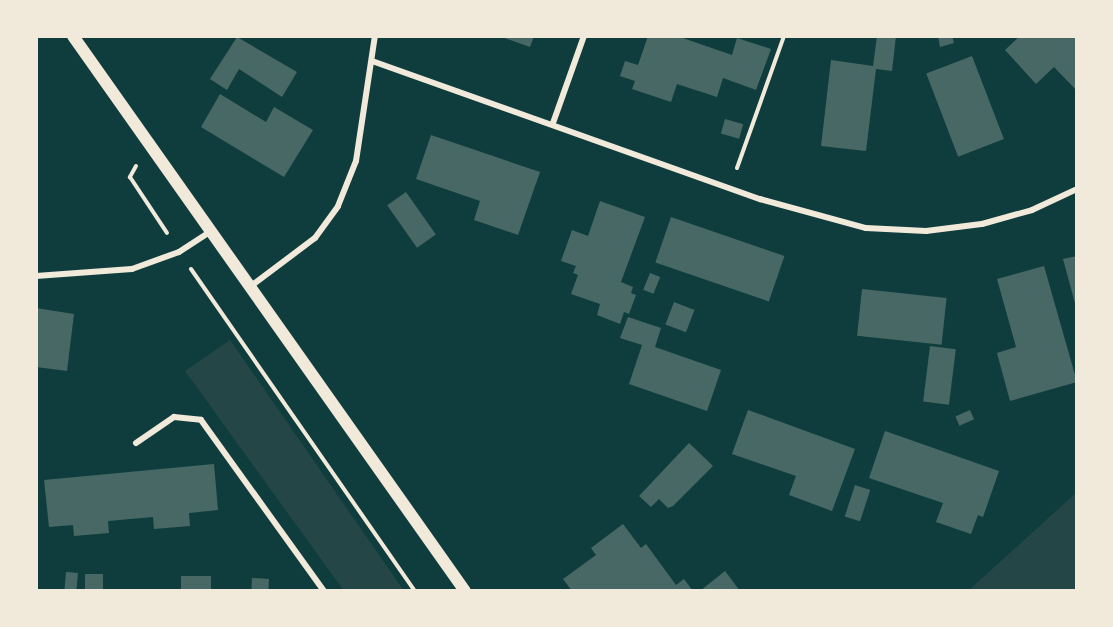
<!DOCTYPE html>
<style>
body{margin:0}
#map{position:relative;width:1113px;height:627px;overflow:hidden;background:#0f3d3e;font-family:"Fira Sans",sans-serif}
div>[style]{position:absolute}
.green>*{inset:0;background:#244646}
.building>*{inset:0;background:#486865;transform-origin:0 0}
.path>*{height:4px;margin:-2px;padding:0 2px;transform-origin:2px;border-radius:2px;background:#f1e9da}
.minor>*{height:6px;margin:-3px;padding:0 3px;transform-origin:3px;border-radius:3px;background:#f1e9da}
.secondary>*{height:12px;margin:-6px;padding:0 6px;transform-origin:6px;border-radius:6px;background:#f1e9da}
span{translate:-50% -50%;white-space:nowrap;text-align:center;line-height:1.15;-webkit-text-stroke:6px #f1e9da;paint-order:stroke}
.frame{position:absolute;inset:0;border:38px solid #f1e9da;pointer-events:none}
</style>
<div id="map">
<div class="green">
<i style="clip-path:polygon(230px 340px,404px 591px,344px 591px,185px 371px)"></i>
<i style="clip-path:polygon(1077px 492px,1077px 591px,968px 591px)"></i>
</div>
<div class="building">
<i style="clip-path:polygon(499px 36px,534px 36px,530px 47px)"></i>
<i style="clip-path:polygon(648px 36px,677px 36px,732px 55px,737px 38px,771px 49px,756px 90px,723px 78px,717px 97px,677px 84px,671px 102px,632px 89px,635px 81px,620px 76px,625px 61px,638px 65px)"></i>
<i style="clip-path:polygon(877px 36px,896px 36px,892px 71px,876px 69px,866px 151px,821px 146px,831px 60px,873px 66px)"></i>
<i style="clip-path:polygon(938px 36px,952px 36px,954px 43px,940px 47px)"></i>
<i style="clip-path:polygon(1020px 36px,1077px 36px,1077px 91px,1054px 67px,1036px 84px,1005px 50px)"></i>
<i style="clip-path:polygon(237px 37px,297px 72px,282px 97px,239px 69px,227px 90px,210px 79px)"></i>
<i style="left:972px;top:56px;width:89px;height:49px;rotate:69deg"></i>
<i style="clip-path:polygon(220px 94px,266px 122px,274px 107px,313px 130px,284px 177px,201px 127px)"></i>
<i style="left:725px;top:119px;width:19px;height:15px;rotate:16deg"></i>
<i style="clip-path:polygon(431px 135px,540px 172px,518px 235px,474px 220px,480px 201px,416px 179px)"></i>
<i style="left:406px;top:192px;width:52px;height:23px;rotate:55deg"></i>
<i style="clip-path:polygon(600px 201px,645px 217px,621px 282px,633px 287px,631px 293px,636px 295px,629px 314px,624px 312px,620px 324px,597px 315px,600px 304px,571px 294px,578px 275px,573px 273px,576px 266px,561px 261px,572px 230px,588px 236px)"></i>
<i style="left:671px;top:217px;width:120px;height:48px;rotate:19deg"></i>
<i style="clip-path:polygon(1077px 256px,1077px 307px,1076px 307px,1063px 259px)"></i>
<i style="clip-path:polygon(1044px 266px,1077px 382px,1010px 401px,997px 353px,1016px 347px,997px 279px)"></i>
<i style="left:650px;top:273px;width:11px;height:18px;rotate:22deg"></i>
<i style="left:862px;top:289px;width:85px;height:47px;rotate:6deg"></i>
<i style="left:674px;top:302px;width:22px;height:24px;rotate:21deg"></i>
<i style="clip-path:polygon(36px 308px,74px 314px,67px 371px,36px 367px)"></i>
<i style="clip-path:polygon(628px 317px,661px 328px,655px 347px,721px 370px,707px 411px,629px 384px,642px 345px,620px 338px)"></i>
<i style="left:930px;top:346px;width:26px;height:56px;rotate:7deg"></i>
<i style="clip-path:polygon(748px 410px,855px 449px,832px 511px,789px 495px,796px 476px,732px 454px)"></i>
<i style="left:970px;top:410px;width:10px;height:16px;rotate:66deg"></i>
<i style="clip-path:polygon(885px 431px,999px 471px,983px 517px,978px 515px,971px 534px,936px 522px,943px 503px,869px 478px)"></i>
<i style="clip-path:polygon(689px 443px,713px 466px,673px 506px,668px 508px,659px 499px,651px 507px,639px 496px)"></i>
<i style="clip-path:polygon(214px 464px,218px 510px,189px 513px,190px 526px,154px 529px,153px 517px,108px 521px,109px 533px,74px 536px,73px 525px,49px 527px,44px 480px)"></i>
<i style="left:855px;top:485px;width:16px;height:33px;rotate:18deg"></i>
<i style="clip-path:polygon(623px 524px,641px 548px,646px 544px,676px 585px,684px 579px,693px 591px,572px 591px,563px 579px,596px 555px,591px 548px)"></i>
<i style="clip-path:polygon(725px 571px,740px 591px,700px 591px)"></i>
<i style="left:66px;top:572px;width:12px;height:18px;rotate:5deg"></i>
<i style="left:85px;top:574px;width:18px;height:17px"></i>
<i style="left:181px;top:576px;width:30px;height:15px"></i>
<i style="left:252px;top:578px;width:17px;height:13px;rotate:3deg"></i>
</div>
<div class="path">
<i style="left:136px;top:166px;width:13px;rotate:119deg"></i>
<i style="left:130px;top:177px;width:67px;rotate:56.5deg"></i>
<i style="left:737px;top:168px;width:140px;rotate:-70.4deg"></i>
<i style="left:191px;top:269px;width:392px;rotate:55.2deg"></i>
</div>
<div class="minor">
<i style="left:372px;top:61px;width:412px;rotate:19.6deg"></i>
<i style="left:760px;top:199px;width:110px;rotate:15.3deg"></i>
<i style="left:866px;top:228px;width:60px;rotate:2.9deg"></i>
<i style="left:926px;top:231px;width:56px;rotate:-7.1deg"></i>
<i style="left:982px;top:224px;width:52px;rotate:-15.6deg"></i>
<i style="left:1032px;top:210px;width:50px;rotate:-25deg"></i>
<i style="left:553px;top:123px;width:92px;rotate:-70.4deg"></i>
<i style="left:36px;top:276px;width:96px;rotate:-4.2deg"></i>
<i style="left:132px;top:269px;width:50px;rotate:-19.9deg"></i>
<i style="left:179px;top:252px;width:38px;rotate:-33deg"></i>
<i style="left:251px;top:286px;width:80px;rotate:-36.9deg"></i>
<i style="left:315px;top:238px;width:39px;rotate:-54deg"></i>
<i style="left:338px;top:206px;width:48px;rotate:-68.2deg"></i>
<i style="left:356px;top:161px;width:126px;rotate:-81.4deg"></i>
<i style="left:136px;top:443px;width:46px;rotate:-34.4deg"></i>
<i style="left:174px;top:417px;width:27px;rotate:6deg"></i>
<i style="left:201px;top:420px;width:211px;rotate:54.3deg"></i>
</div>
<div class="secondary">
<i style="left:73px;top:36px;width:679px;rotate:54.77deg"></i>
</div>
<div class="frame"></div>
</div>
